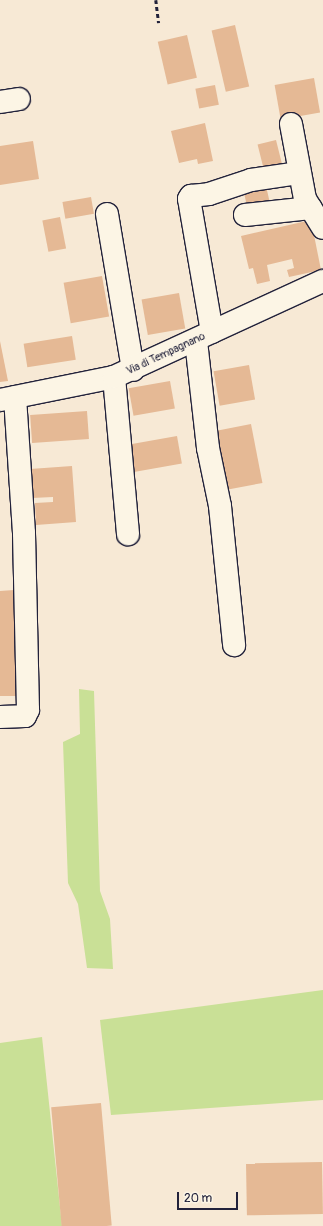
<!DOCTYPE html>
<style>
body{margin:0}
#map{position:relative;width:323px;height:1226px;overflow:hidden;background:#f7e9d5;font-family:Pangolin,sans-serif}
div>[style]{position:absolute}
.green>*{inset:0;background:#c9e096}
.building>*{inset:0;background:#e5b995;transform-origin:0 0}
.path>*{height:2.5px;margin-top:-1.25px;transform-origin:0;background:repeating-linear-gradient(90deg,#22223b 0 4px,transparent 0 7px)}
.roads{filter:drop-shadow(1px 0 #22223b) drop-shadow(-1px 0 #22223b) drop-shadow(0 1px #22223b) drop-shadow(0 -1px #22223b)}
.minor>*{height:22px;margin:-11px;padding:0 11px;transform-origin:11px;border-radius:11px;background:#fcf5e5}
span{translate:-50% -50%;white-space:nowrap;text-align:center;line-height:1.15;-webkit-text-stroke:3px #fcf5e5;paint-order:stroke}
.street-label{font-size:11px;color:#22223b}
.scale{position:absolute;left:177px;top:1192px;width:61px;height:18px;box-sizing:border-box;border:2px solid #22223b;border-top:0;padding-left:5px;font-size:12px;line-height:14px;white-space:nowrap;color:#22223b;-webkit-text-stroke:3px #fcf5e5;paint-order:stroke}
</style>
<div id="map">
<div class="green">
<i style="clip-path:polygon(79px 689px,94px 691px,100px 891px,110px 919px,113px 969px,87px 968px,78px 904px,68px 883px,63px 742px,80px 734px)"></i>
<i style="clip-path:polygon(323px 990px,323px 1100px,111px 1115px,100px 1020px)"></i>
<i style="clip-path:polygon(42px 1037px,62px 1226px,0 1226px,0 1043px)"></i>
</div>
<div class="building">
<i style="left:235px;top:25px;width:63px;height:24px;rotate:77deg"></i>
<i style="left:187px;top:35px;width:44px;height:30px;rotate:77deg"></i>
<i style="left:314px;top:78px;width:35px;height:40px;rotate:80deg"></i>
<i style="left:215px;top:85px;width:20px;height:20px;rotate:79deg"></i>
<i style="clip-path:polygon(205px 123px,213px 161px,198px 164px,197px 159px,179px 163px,171px 131px)"></i>
<i style="left:276px;top:140px;width:34px;height:19px;rotate:76deg"></i>
<i style="clip-path:polygon(33px 141px,39px 179px,0 185px,0 146px)"></i>
<i style="left:266px;top:186px;width:17px;height:23px;rotate:77deg"></i>
<i style="left:91px;top:197px;width:17px;height:29px;rotate:80deg"></i>
<i style="left:60px;top:217px;width:32px;height:18px;rotate:79deg"></i>
<i style="clip-path:polygon(311px 220px,321px 270px,289px 277px,287px 270px,294px 268px,292px 259px,267px 265px,270px 281px,257px 284px,253px 268px,249px 269px,241px 236px)"></i>
<i style="left:102px;top:276px;width:41px;height:39px;rotate:80deg"></i>
<i style="left:179px;top:293px;width:36px;height:38px;rotate:80deg"></i>
<i style="left:72px;top:336px;width:24px;height:49px;rotate:81deg"></i>
<i style="clip-path:polygon(0 341px,8px 381px,0 382px)"></i>
<i style="left:249px;top:365px;width:35px;height:36px;rotate:80deg"></i>
<i style="left:170px;top:381px;width:28px;height:42px;rotate:80deg"></i>
<i style="left:87px;top:411px;width:28px;height:57px;rotate:86deg"></i>
<i style="left:251px;top:424px;width:60px;height:35px;rotate:79deg"></i>
<i style="left:177px;top:436px;width:28px;height:50px;rotate:80deg"></i>
<i style="clip-path:polygon(72px 466px,76px 522px,36px 525px,35px 503px,53px 502px,53px 497px,32px 498px,30px 469px)"></i>
<i style="clip-path:polygon(14px 590px,19px 696px,0 696px,0 591px)"></i>
<i style="left:101px;top:1103px;width:123px;height:50px;rotate:85deg"></i>
<i style="left:322px;top:1162px;width:52px;height:76px;rotate:89deg"></i>
</div>
<div class="path">
<i style="left:156px;top:0;width:23px;rotate:83deg"></i>
</div>
<div class="roads">
<div class="minor">
<i style="left:0;top:102px;width:19px;rotate:-9deg"></i>
<i style="left:291px;top:124px;width:76px;rotate:79.4deg"></i>
<i style="left:305px;top:199px;width:34px;rotate:58deg"></i>
<i style="left:107px;top:214px;width:158px;rotate:80.5deg"></i>
<i style="left:245px;top:215px;width:66px;rotate:-6.1deg"></i>
<i style="left:212px;top:332px;width:135px;rotate:-99.8deg"></i>
<i style="left:189px;top:199px;width:4px;rotate:-56deg"></i>
<i style="left:191px;top:196px;width:18px;rotate:-6deg"></i>
<i style="left:209px;top:194px;width:44px;rotate:-18.4deg"></i>
<i style="left:251px;top:180px;width:49px;rotate:-8.3deg"></i>
<i style="left:196px;top:341px;width:108px;rotate:83.6deg"></i>
<i style="left:208px;top:448px;width:59px;rotate:78.3deg"></i>
<i style="left:220px;top:506px;width:140px;rotate:84.2deg"></i>
<i style="left:114px;top:377px;width:158px;rotate:84.9deg"></i>
<i style="left:0;top:400px;width:116px;rotate:-11.4deg"></i>
<i style="left:114px;top:377px;width:230px;rotate:-24.7deg"></i>
<i style="left:0;top:717px;width:25px;rotate:-2deg"></i>
<i style="left:25px;top:716px;width:7px;rotate:-63deg"></i>
<i style="left:28px;top:710px;width:177px;rotate:-91.3deg"></i>
<i style="left:24px;top:533px;width:136px;rotate:-93.8deg"></i>
</div>
</div>
<div class="street-label">
<span style="left:166px;top:354px;rotate:-25deg">Via di Tempagnano</span>
</div>
<div class="scale">20 m</div>
</div>
